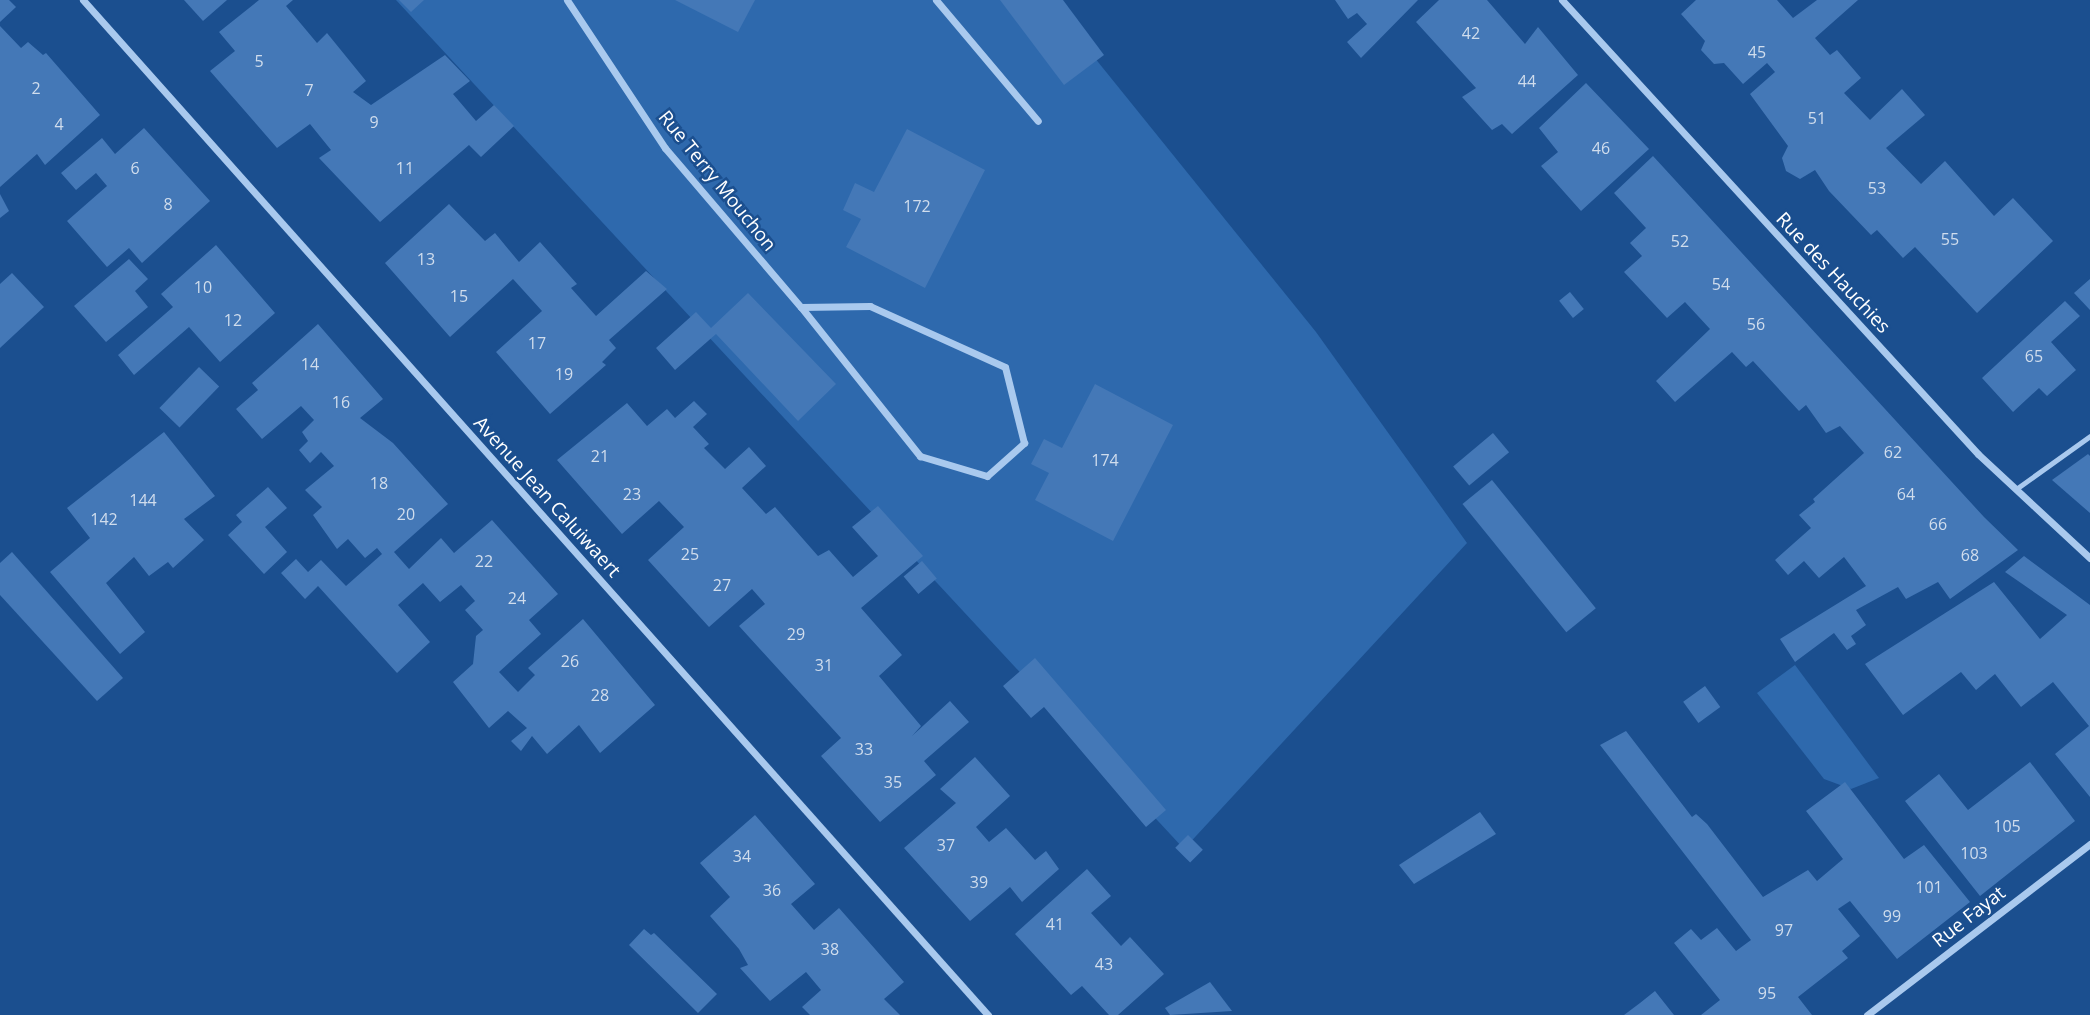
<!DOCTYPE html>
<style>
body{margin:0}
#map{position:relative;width:2090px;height:1015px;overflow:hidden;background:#1b4f8f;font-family:"Open Sans",sans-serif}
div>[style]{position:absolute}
.green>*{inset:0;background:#2e69ad}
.building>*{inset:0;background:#4478b7;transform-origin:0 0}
.lane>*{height:5px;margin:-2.5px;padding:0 2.5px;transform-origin:2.5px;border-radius:2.5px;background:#a9c9ee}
.street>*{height:7px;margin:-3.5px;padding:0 3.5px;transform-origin:3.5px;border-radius:3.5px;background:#a9c9ee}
span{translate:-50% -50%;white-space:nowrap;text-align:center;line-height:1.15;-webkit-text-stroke:5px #1b4f8f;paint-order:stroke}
.number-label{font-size:16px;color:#d0dded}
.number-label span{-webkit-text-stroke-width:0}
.street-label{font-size:19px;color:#fff}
</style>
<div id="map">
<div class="green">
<i style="clip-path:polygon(396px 0,1048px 0,1316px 332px,1467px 543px,1184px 849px)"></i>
<i style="clip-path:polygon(1795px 665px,1879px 778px,1851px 789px,1824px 779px,1757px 693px)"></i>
</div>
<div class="building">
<i style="clip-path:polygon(0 0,9px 0,16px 7px,0 22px)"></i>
<i style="clip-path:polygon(184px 0,227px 0,203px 21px)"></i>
<i style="clip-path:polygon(259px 0,293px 0,286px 6px,317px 43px,327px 33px,366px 81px,353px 92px,371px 105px,445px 55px,470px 81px,453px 94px,476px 121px,494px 105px,514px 126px,481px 157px,469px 145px,380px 222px,319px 158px,331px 150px,310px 124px,277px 148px,210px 71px,235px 51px,219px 32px)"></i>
<i style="clip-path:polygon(399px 0,424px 0,411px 12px)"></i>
<i style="clip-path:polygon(675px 0,755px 0,738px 32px)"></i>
<i style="clip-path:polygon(1000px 0,1063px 0,1104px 55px,1064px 85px)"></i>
<i style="clip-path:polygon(1335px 0,1418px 0,1361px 58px,1347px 42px,1367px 24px,1357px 13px,1348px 19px)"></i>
<i style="clip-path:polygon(1439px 0,1487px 0,1525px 44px,1538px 27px,1578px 75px,1512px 134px,1502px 124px,1492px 130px,1462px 97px,1476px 88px,1416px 22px)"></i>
<i style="clip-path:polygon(1696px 0,1777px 0,1793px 18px,1817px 0,1858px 0,1815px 38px,1830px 55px,1837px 50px,1861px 78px,1844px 93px,1870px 120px,1902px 89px,1925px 115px,1886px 148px,1921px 184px,1945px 161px,1994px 216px,2013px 198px,2053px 241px,1977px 313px,1915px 247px,1903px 258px,1877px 230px,1871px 235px,1829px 191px,1815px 170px,1800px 179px,1786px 171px,1782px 158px,1788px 146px,1750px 94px,1775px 72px,1767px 63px,1743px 84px,1724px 63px,1714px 64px,1701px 50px,1705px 41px,1681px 14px)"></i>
<i style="clip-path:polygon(0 26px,21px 48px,28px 42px,43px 55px,46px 53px,100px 115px,45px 165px,37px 154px,0 187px)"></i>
<i style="clip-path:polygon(1586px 83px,1649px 149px,1581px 211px,1541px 166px,1558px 152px,1539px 128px)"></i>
<i style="clip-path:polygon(144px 128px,210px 201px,142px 263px,129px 248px,107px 267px,67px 221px,107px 186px,96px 173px,76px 190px,61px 173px,102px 138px,115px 154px)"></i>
<i style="clip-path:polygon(907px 129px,985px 170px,925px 288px,846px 247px,861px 219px,843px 210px,855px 183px,874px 192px)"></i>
<i style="clip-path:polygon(1653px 156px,1984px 517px,2018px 550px,1950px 599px,1938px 582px,1906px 599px,1898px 587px,1856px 610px,1866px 625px,1851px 636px,1856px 644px,1847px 650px,1834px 633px,1795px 662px,1780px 639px,1866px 586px,1844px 557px,1819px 578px,1804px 561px,1788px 575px,1775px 560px,1811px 528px,1799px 515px,1815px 502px,1813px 499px,1864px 453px,1840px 426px,1826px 433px,1806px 405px,1799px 411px,1753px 361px,1746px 367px,1732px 352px,1675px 402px,1656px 381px,1710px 329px,1685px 302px,1667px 318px,1624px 272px,1642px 256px,1630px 243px,1646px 228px,1614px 193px)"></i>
<i style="clip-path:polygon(0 194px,9px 211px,0 218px)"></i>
<i style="clip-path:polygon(449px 204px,485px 241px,495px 233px,519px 262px,540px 242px,577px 284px,571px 288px,596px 316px,646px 271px,667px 289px,609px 340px,616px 348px,602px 362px,606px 365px,550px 414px,496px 352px,542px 311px,513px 279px,450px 337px,385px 263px)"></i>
<i style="clip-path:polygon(216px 245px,275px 313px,220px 362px,189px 327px,134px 375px,118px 355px,173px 307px,161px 294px)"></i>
<i style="clip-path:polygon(129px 259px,148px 279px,135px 291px,148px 307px,106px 342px,74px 306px)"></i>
<i style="clip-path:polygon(12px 273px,44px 307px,0 348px,0 284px)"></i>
<i style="clip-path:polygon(2090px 279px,2090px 310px,2074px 293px)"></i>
<i style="left:1570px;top:292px;width:22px;height:14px;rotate:51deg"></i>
<i style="clip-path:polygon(748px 293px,836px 384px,798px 421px,716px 334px,675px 370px,656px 348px,696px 312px,711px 328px)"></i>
<i style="clip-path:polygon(2065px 301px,2080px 316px,2051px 342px,2076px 370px,2047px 396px,2039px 388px,2013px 412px,1982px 378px)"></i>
<i style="clip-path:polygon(318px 324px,383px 399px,360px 418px,393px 443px,448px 504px,394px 552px,409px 569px,441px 538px,454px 553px,492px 520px,558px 594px,529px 620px,541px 634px,499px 672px,518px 692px,535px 675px,528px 668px,583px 619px,655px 705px,600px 753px,579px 725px,547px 754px,532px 736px,521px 751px,511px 741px,527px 728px,508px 711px,489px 728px,453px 682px,473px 664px,476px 636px,483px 630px,465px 610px,475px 601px,461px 585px,440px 602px,423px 583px,398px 605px,430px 642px,397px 673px,318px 586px,305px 599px,281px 573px,296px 559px,308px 572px,321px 560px,346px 586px,382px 554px,377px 548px,365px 558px,348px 539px,337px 549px,313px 515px,322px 507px,305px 490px,334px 466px,321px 452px,310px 463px,299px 450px,308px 441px,302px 432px,314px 420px,301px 406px,262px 439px,236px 409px,258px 390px,252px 383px)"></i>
<i style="left:199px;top:367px;width:28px;height:57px;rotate:44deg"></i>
<i style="clip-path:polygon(1095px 384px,1173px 425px,1113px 541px,1035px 500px,1049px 473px,1031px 464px,1044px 439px,1062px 448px)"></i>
<i style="clip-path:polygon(694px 401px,707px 414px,693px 427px,709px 444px,704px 448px,725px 469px,749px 447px,766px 466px,742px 488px,766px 514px,775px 507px,818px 556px,829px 550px,853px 577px,878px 556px,852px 527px,878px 506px,923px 556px,861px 608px,902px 655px,879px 676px,921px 726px,912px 736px,950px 701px,969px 722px,924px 761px,936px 775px,880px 822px,821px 756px,841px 738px,739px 626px,765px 604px,752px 589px,709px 627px,648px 560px,684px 527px,659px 501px,622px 534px,557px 460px,627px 403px,647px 426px,667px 409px,675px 418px)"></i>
<i style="clip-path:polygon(164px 432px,215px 496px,184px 519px,204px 540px,173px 568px,168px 562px,149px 576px,134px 557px,106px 583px,145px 632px,120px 654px,50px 572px,90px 538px,67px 508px)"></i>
<i style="left:1493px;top:433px;width:25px;height:52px;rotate:50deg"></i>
<i style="clip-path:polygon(2088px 454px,2090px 456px,2090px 513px,2052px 480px)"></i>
<i style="left:1492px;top:480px;width:165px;height:38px;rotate:51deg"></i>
<i style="clip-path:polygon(268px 487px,287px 508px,265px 527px,287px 552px,264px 574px,228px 535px,242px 522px,236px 515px)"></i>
<i style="clip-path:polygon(12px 552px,123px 678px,97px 701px,0 595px,0 563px)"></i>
<i style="clip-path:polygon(2024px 556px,2090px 605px,2090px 797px,2055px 754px,2089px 726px,2053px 682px,2021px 707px,1995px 674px,1976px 690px,1961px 672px,1903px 715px,1865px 664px,1994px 582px,2040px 639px,2067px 615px,2005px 572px)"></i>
<i style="left:922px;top:561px;width:23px;height:24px;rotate:50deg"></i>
<i style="clip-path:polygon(1035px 658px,1166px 810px,1146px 827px,1044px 707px,1031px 718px,1003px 686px)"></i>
<i style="left:1705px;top:686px;width:26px;height:27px;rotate:54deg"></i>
<i style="clip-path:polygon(1626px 731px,1692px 817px,1696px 814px,1707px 824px,1763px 897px,1808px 870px,1817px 881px,1843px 859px,1806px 811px,1845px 782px,1904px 859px,1924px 845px,1970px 902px,1897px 959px,1850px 901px,1838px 909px,1860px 936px,1842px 951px,1848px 958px,1798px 997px,1812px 1015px,1701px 1015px,1720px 1000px,1674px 943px,1691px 929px,1701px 940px,1717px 928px,1736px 951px,1751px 940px,1600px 745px)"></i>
<i style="clip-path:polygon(975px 757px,1010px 796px,976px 827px,989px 842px,1006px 828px,1035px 860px,1046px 851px,1059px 869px,1022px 902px,1010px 887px,970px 921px,904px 848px,956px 803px,940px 789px)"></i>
<i style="clip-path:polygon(2030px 762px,2075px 821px,1980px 896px,1905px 801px,1939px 774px,1968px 810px)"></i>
<i style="clip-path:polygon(1480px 812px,1496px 834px,1414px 884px,1399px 865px)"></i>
<i style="clip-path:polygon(755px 815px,815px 884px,791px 904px,814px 930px,839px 908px,904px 982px,884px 999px,900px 1015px,810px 1015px,802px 1007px,821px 990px,806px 972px,770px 1001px,740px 968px,748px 965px,739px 949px,710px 916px,730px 897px,700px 863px)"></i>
<i style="left:1188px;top:835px;width:21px;height:18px;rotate:45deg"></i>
<i style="clip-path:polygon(1087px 869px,1111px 896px,1091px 913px,1121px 946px,1130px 937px,1164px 974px,1118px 1015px,1109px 1015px,1082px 986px,1071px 995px,1015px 934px)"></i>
<i style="clip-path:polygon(644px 929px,651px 935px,654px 933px,717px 994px,698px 1013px,629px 945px)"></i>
<i style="clip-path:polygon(1210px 982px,1232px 1011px,1170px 1015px,1165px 1008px)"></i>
<i style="clip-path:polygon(1655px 991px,1674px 1015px,1624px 1015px,1640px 1003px)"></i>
</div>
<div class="lane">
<i style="left:2016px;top:489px;width:91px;rotate:-35.6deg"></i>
</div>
<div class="street">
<i style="left:83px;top:0;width:1360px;rotate:48.28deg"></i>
<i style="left:567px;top:0;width:178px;rotate:56.5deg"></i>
<i style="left:665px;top:148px;width:209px;rotate:49.5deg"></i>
<i style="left:801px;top:307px;width:191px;rotate:51.4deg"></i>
<i style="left:920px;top:456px;width:70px;rotate:16.6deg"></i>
<i style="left:987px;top:476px;width:50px;rotate:-41.7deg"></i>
<i style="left:1024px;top:443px;width:78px;rotate:-104deg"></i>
<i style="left:1005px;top:367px;width:148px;rotate:-155.7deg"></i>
<i style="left:870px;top:306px;width:69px;rotate:179.2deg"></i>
<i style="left:936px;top:0;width:158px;rotate:49.9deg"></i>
<i style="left:1562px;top:0;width:616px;rotate:47.5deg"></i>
<i style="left:1978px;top:454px;width:153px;rotate:42.9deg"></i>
<i style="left:1867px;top:1015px;width:281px;rotate:-37.5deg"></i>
</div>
<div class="number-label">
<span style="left:1471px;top:33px">42</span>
<span style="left:1757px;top:52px">45</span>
<span style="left:259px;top:61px">5</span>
<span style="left:1527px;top:81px">44</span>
<span style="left:36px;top:88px">2</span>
<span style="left:309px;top:90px">7</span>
<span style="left:1817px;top:118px">51</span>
<span style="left:374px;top:122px">9</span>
<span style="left:59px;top:124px">4</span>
<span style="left:1601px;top:148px">46</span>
<span style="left:135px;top:168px">6</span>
<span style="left:405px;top:168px">11</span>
<span style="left:1877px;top:188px">53</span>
<span style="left:168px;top:204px">8</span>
<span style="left:917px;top:206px">172</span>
<span style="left:1950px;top:239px">55</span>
<span style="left:1680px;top:241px">52</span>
<span style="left:426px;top:259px">13</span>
<span style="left:1721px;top:284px">54</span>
<span style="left:203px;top:287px">10</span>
<span style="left:459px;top:296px">15</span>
<span style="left:233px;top:320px">12</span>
<span style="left:1756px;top:324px">56</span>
<span style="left:537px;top:343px">17</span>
<span style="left:2034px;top:356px">65</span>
<span style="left:310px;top:364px">14</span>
<span style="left:564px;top:374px">19</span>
<span style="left:341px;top:402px">16</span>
<span style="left:1893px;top:452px">62</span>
<span style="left:600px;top:456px">21</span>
<span style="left:1105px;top:460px">174</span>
<span style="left:379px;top:483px">18</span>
<span style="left:632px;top:494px">23</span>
<span style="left:1906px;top:494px">64</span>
<span style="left:143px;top:500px">144</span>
<span style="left:406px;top:514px">20</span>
<span style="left:104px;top:519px">142</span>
<span style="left:1938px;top:524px">66</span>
<span style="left:690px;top:554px">25</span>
<span style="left:1970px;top:555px">68</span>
<span style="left:484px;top:561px">22</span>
<span style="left:722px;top:585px">27</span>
<span style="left:517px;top:598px">24</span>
<span style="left:796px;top:634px">29</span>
<span style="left:570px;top:661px">26</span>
<span style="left:824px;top:665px">31</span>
<span style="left:600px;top:695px">28</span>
<span style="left:864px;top:749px">33</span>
<span style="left:893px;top:782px">35</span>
<span style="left:2007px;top:826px">105</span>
<span style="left:946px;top:845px">37</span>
<span style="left:1974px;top:853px">103</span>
<span style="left:742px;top:856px">34</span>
<span style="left:979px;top:882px">39</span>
<span style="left:1929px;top:887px">101</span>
<span style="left:772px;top:890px">36</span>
<span style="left:1892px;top:916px">99</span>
<span style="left:1055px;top:924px">41</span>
<span style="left:1784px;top:930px">97</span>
<span style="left:830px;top:949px">38</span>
<span style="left:1104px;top:964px">43</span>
<span style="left:1767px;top:993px">95</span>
</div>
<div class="street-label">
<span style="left:717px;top:181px;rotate:51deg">Rue Terry Mouchon</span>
<span style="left:1833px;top:273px;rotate:47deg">Rue des Hauchies</span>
<span style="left:547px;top:497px;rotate:48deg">Avenue Jean Caluiwaert</span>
<span style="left:1969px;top:917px;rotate:-38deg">Rue Fayat</span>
</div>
</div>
